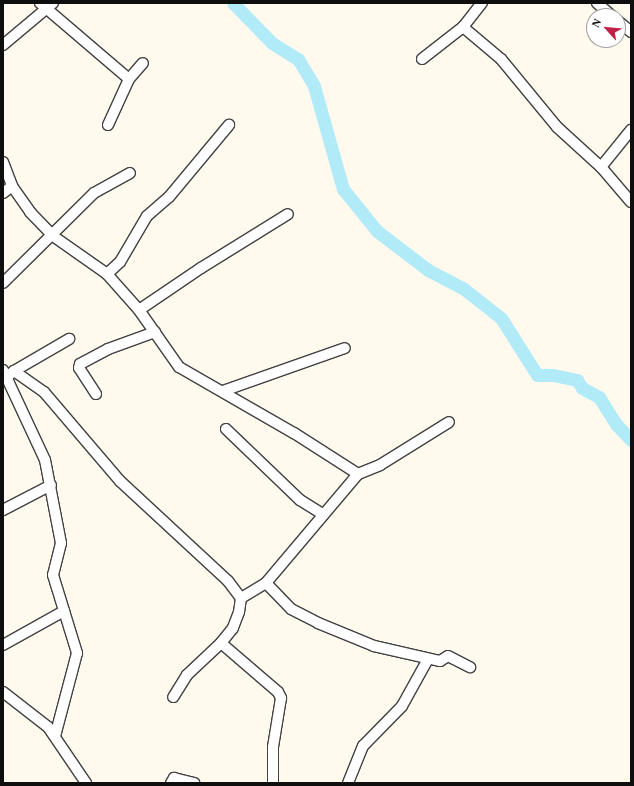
<!DOCTYPE html>
<style>
body{margin:0}
#map{position:relative;width:634px;height:786px;overflow:hidden;background:#fff9ee;font-family:Georgia,serif}
div>[style]{position:absolute}
.river>*{height:13px;margin:-6.5px;padding:0 6.5px;transform-origin:6.5px;border-radius:6.5px;background:#b2ebf8}
.roads{filter:drop-shadow(1px 0 #414141) drop-shadow(-1px 0 #414141) drop-shadow(0 1px #414141) drop-shadow(0 -1px #414141)}
.minor>*{height:10px;margin:-5px;padding:0 5px;transform-origin:5px;border-radius:5px;background:#fff}
span{translate:-50% -50%;white-space:nowrap;text-align:center;line-height:1.15;-webkit-text-stroke:4px #fff;paint-order:stroke}
.frame{position:absolute;inset:0;border:4px solid #0e0e0e;pointer-events:none}
.north{position:absolute;left:586px;top:8px;width:40px;height:40px;box-sizing:border-box;background:#fff;border:1px solid #9f9f9f;border-radius:50%;rotate:297deg;font-size:11px;font-weight:700;line-height:16px;text-align:center;color:#0e0e0e}
.north::after{content:'';display:block;margin:auto;width:14px;height:18px;background:#c22147;clip-path:polygon(50% 0,100% 100%,50% 72%,0 100%)}
</style>
<div id="map">
<div class="river">
<i style="left:233px;top:3px;width:56px;rotate:45.7deg"></i>
<i style="left:272px;top:43px;width:31px;rotate:32deg"></i>
<i style="left:298px;top:59px;width:31px;rotate:59deg"></i>
<i style="left:314px;top:86px;width:107px;rotate:74.3deg"></i>
<i style="left:343px;top:189px;width:54px;rotate:51deg"></i>
<i style="left:377px;top:231px;width:64px;rotate:37.4deg"></i>
<i style="left:428px;top:270px;width:41px;rotate:27.8deg"></i>
<i style="left:464px;top:289px;width:47px;rotate:38.1deg"></i>
<i style="left:501px;top:318px;width:67px;rotate:57.7deg"></i>
<i style="left:537px;top:375px;width:16px"></i>
<i style="left:553px;top:375px;width:25px;rotate:12deg"></i>
<i style="left:577px;top:380px;width:9px;rotate:58deg"></i>
<i style="left:582px;top:388px;width:19px;rotate:28deg"></i>
<i style="left:599px;top:397px;width:32px;rotate:58deg"></i>
<i style="left:616px;top:424px;width:22px;rotate:47deg"></i>
</div>
<div class="roads">
<div class="minor">
<i style="left:40px;top:3px;width:117px;rotate:40.5deg"></i>
<i style="left:597px;top:3px;width:20px;rotate:41deg"></i>
<i style="left:618px;top:21px;width:17px;rotate:40deg"></i>
<i style="left:463px;top:27px;width:50px;rotate:40.1deg"></i>
<i style="left:501px;top:59px;width:88px;rotate:50.5deg"></i>
<i style="left:557px;top:127px;width:59px;rotate:42.3deg"></i>
<i style="left:601px;top:167px;width:46px;rotate:49.4deg"></i>
<i style="left:3px;top:45px;width:65px;rotate:-40deg"></i>
<i style="left:422px;top:59px;width:52px;rotate:-38deg"></i>
<i style="left:463px;top:27px;width:31px;rotate:-52deg"></i>
<i style="left:108px;top:125px;width:51px;rotate:-65.5deg"></i>
<i style="left:129px;top:79px;width:21px;rotate:-49deg"></i>
<i style="left:3px;top:162px;width:26px;rotate:69deg"></i>
<i style="left:12px;top:186px;width:32px;rotate:55deg"></i>
<i style="left:30px;top:212px;width:33px;rotate:46deg"></i>
<i style="left:53px;top:236px;width:66px;rotate:35.1deg"></i>
<i style="left:107px;top:274px;width:48px;rotate:48.4deg"></i>
<i style="left:139px;top:310px;width:70px;rotate:54.9deg"></i>
<i style="left:179px;top:367px;width:133px;rotate:29.9deg"></i>
<i style="left:294px;top:433px;width:76px;rotate:32.6deg"></i>
<i style="left:358px;top:474px;width:143px;rotate:130.2deg"></i>
<i style="left:266px;top:583px;width:29px;rotate:149deg"></i>
<i style="left:601px;top:167px;width:48px;rotate:-51deg"></i>
<i style="left:3px;top:193px;width:11px;rotate:-38deg"></i>
<i style="left:107px;top:274px;width:18px;rotate:-43deg"></i>
<i style="left:120px;top:262px;width:53px;rotate:-59.6deg"></i>
<i style="left:147px;top:216px;width:29px;rotate:-41deg"></i>
<i style="left:169px;top:197px;width:94px;rotate:-50.2deg"></i>
<i style="left:3px;top:283px;width:128px;rotate:-44.7deg"></i>
<i style="left:94px;top:193px;width:41px;rotate:-29.1deg"></i>
<i style="left:139px;top:310px;width:75px;rotate:-34.1deg"></i>
<i style="left:201px;top:268px;width:102px;rotate:-31.8deg"></i>
<i style="left:3px;top:370px;width:99px;rotate:65deg"></i>
<i style="left:45px;top:460px;width:85px;rotate:79.1deg"></i>
<i style="left:61px;top:543px;width:33px;rotate:104deg"></i>
<i style="left:53px;top:575px;width:82px;rotate:72.9deg"></i>
<i style="left:77px;top:653px;width:86px;rotate:104.8deg"></i>
<i style="left:14px;top:371px;width:64px;rotate:-30.2deg"></i>
<i style="left:7px;top:377px;width:9px;rotate:-41deg"></i>
<i style="left:14px;top:371px;width:37px;rotate:35deg"></i>
<i style="left:44px;top:392px;width:117px;rotate:49.5deg"></i>
<i style="left:120px;top:481px;width:147px;rotate:42.8deg"></i>
<i style="left:228px;top:581px;width:21px;rotate:53deg"></i>
<i style="left:241px;top:598px;width:14px;rotate:98deg"></i>
<i style="left:239px;top:612px;width:17px;rotate:111deg"></i>
<i style="left:233px;top:628px;width:19px;rotate:129deg"></i>
<i style="left:221px;top:643px;width:47px;rotate:136.7deg"></i>
<i style="left:187px;top:675px;width:26px;rotate:122deg"></i>
<i style="left:223px;top:391px;width:129px;rotate:-19.4deg"></i>
<i style="left:96px;top:394px;width:31px;rotate:-123deg"></i>
<i style="left:79px;top:368px;width:4px;rotate:-76deg"></i>
<i style="left:80px;top:364px;width:32px;rotate:-28deg"></i>
<i style="left:108px;top:349px;width:50px;rotate:-19.9deg"></i>
<i style="left:226px;top:429px;width:103px;rotate:43.8deg"></i>
<i style="left:300px;top:500px;width:26px;rotate:32deg"></i>
<i style="left:358px;top:474px;width:24px;rotate:-22deg"></i>
<i style="left:380px;top:465px;width:81px;rotate:-31.9deg"></i>
<i style="left:3px;top:510px;width:54px;rotate:-27.5deg"></i>
<i style="left:266px;top:583px;width:36px;rotate:46deg"></i>
<i style="left:291px;top:609px;width:30px;rotate:27deg"></i>
<i style="left:318px;top:623px;width:61px;rotate:22.3deg"></i>
<i style="left:374px;top:646px;width:68px;rotate:12.8deg"></i>
<i style="left:440px;top:661px;width:9px;rotate:-32deg"></i>
<i style="left:448px;top:656px;width:25px;rotate:27deg"></i>
<i style="left:221px;top:643px;width:75px;rotate:40.7deg"></i>
<i style="left:278px;top:692px;width:7px;rotate:63deg"></i>
<i style="left:281px;top:698px;width:50px;rotate:99.3deg"></i>
<i style="left:273px;top:747px;width:36px;rotate:90deg"></i>
<i style="left:3px;top:645px;width:70px;rotate:-29.1deg"></i>
<i style="left:3px;top:692px;width:57px;rotate:37.9deg"></i>
<i style="left:48px;top:727px;width:68px;rotate:55.8deg"></i>
<i style="left:171px;top:783px;width:6px;rotate:-59deg"></i>
<i style="left:174px;top:778px;width:21px;rotate:14deg"></i>
<i style="left:348px;top:783px;width:40px;rotate:-68deg"></i>
<i style="left:363px;top:746px;width:56px;rotate:-45.7deg"></i>
<i style="left:402px;top:706px;width:54px;rotate:-61deg"></i>
</div>
</div>
<div class="frame"></div>
<div class="north">N</div>
</div>
